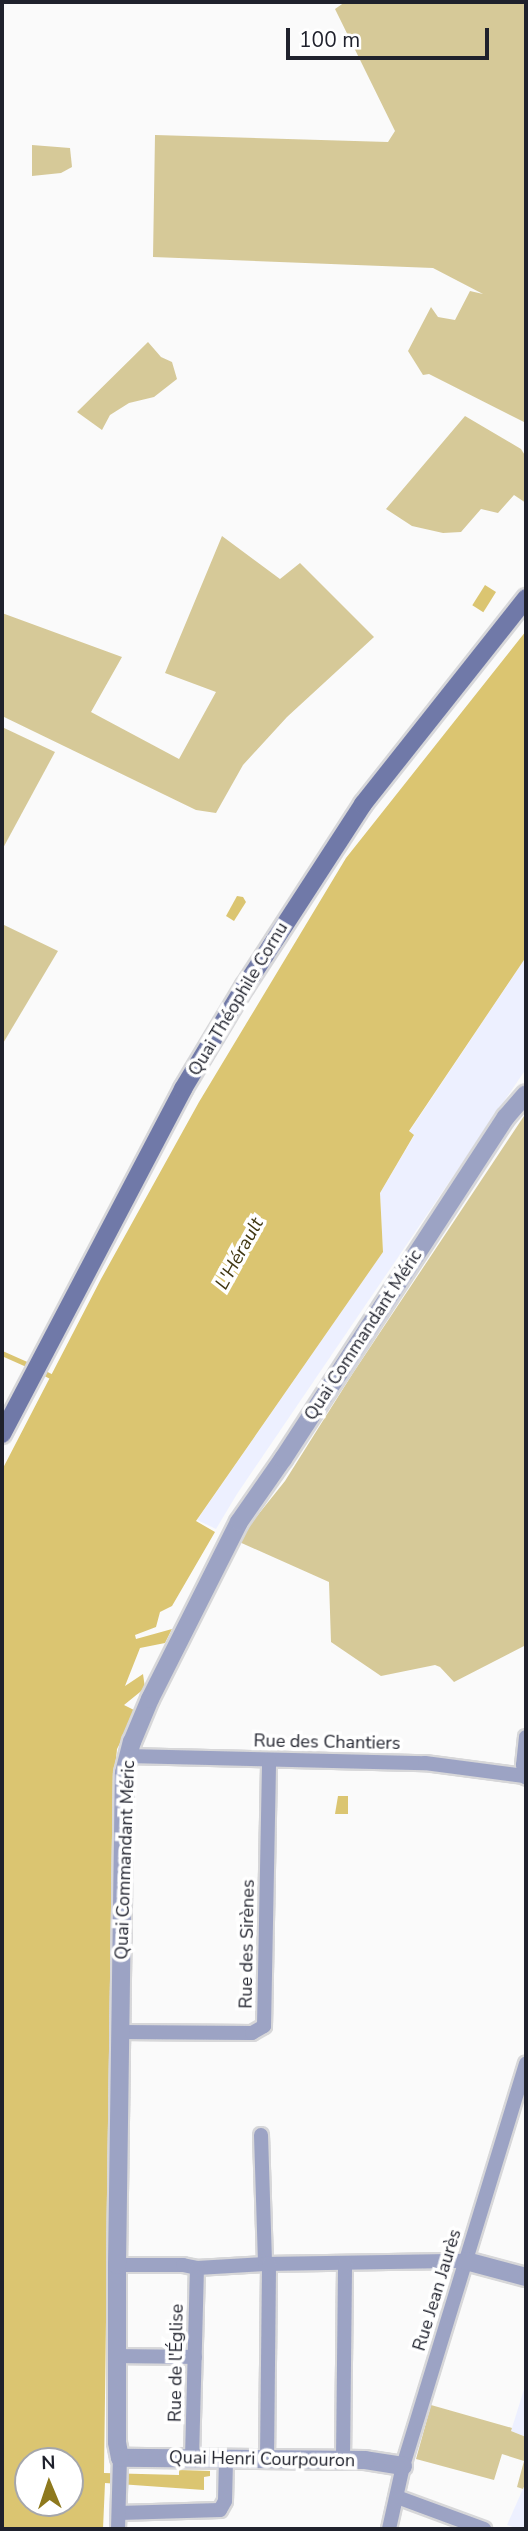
<!DOCTYPE html>
<meta charset="utf-8">
<style>
body{margin:0}
#map{position:relative;width:528px;height:2531px;overflow:hidden;background:#fafafa;font-family:"Nunito Sans",sans-serif}
div>[style]{position:absolute}
.built>*{inset:0;background:#edf0ff}
.green>*{inset:0;background:#d6c998}
.water>*{inset:0;background:#dbc571;transform-origin:0 0}
.stream>*{height:4.5px;margin:-2.25px;padding:0 2.25px;transform-origin:2.25px;border-radius:2.25px;background:#dbc571}
.roads{filter:drop-shadow(2px 0 #d7d7d9) drop-shadow(-2px 0 #d7d7d9) drop-shadow(0 2px #d7d7d9) drop-shadow(0 -2px #d7d7d9)}
.minor>*{height:14px;margin:-7px;padding:0 7px;transform-origin:7px;border-radius:7px;background:#9ca3c4}
.tertiary>*{height:18px;margin:-9px;padding:0 9px;transform-origin:9px;border-radius:9px;background:#9ca3c4}
.secondary>*{height:18px;margin:-9px;padding:0 9px;transform-origin:9px;border-radius:9px;background:#7079a8}
span{translate:-50% -50%;white-space:nowrap;text-align:center;line-height:1.15;-webkit-text-stroke:7px #fff;paint-order:stroke}
.street-label{font-size:18px;color:#1f212c}
.water-label{font-size:19px;color:#403712;font-style:italic}
.frame{position:absolute;inset:0;border:4px solid #1f212c;pointer-events:none}
.north{position:absolute;left:14px;top:2447px;width:70px;height:70px;box-sizing:border-box;background:#fff;border:2px solid #a5a6ab;border-radius:50%;rotate:358deg;font-size:19px;font-weight:700;line-height:28px;text-align:center;color:#1f212c}
.north::after{content:'';display:block;margin:auto;width:24px;height:32px;background:#8e791e;clip-path:polygon(50% 0,100% 100%,50% 72%,0 100%)}
.scale{position:absolute;left:286px;top:28px;width:203px;height:32px;box-sizing:border-box;border:4px solid #1f212c;border-top:0;padding-left:9px;font-size:21px;line-height:24px;white-space:nowrap;color:#1f212c;-webkit-text-stroke:5px #fff;paint-order:stroke}
</style>
<div id="map">
<div class="built">
<i style="clip-path:polygon(526px 957px,526px 1069px,237px 1494px,216px 1529px,197px 1520px,383px 1252px,380px 1193px,414px 1136px,409px 1132px)"></i>
<i style="clip-path:polygon(526px 2383px,526px 2437px,511px 2431px)"></i>
<i style="clip-path:polygon(526px 2482px,526px 2529px,518px 2529px,507px 2525px)"></i>
</div>
<div class="green">
<i style="clip-path:polygon(345px 2px,526px 2px,526px 423px,429px 374px,423px 375px,408px 351px,431px 307px,438px 317px,455px 320px,470px 291px,483px 294px,433px 268px,153px 257px,155px 135px,388px 142px,395px 131px,335px 9px)"></i>
<i style="clip-path:polygon(32px 145px,70px 148px,72px 167px,61px 173px,32px 176px)"></i>
<i style="clip-path:polygon(148px 342px,161px 357px,172px 362px,177px 379px,154px 397px,129px 403px,110px 415px,102px 430px,77px 412px)"></i>
<i style="clip-path:polygon(465px 416px,521px 449px,526px 457px,526px 503px,514px 495px,498px 513px,481px 509px,461px 532px,443px 533px,412px 526px,386px 509px)"></i>
<i style="clip-path:polygon(222px 536px,280px 579px,300px 563px,374px 637px,287px 717px,243px 765px,216px 813px,196px 810px,2px 716px,2px 613px,122px 657px,91px 712px,179px 759px,216px 692px,165px 673px)"></i>
<i style="clip-path:polygon(2px 727px,55px 752px,2px 850px)"></i>
<i style="clip-path:polygon(2px 924px,58px 951px,2px 1045px)"></i>
<i style="clip-path:polygon(526px 1113px,526px 1645px,454px 1682px,440px 1667px,435px 1665px,381px 1676px,331px 1642px,329px 1582px,237px 1541px,285px 1481px,353px 1373px)"></i>
<i style="clip-path:polygon(431px 2405px,512px 2428px,511px 2431px,526px 2437px,526px 2482px,523px 2489px,517px 2487px,524px 2461px,502px 2454px,494px 2480px,416px 2459px)"></i>
</div>
<div class="water">
<i style="left:485px;top:585px;width:13px;height:24px;rotate:32deg"></i>
<i style="clip-path:polygon(evenodd,526px 631px,526px 957px,409px 1131px,414px 1135px,380px 1193px,383px 1252px,196px 1521px,215px 1532px,172px 1606px,160px 1612px,156px 1627px,135px 1635px,136px 1639px,172px 1629px,165px 1643px,140px 1648px,125px 1686px,143px 1674px,145px 1688px,124px 1705px,136px 1711px,117px 1749px,113px 1788px,104px 2473px,179px 2475px,179px 2470px,210px 2471px,210px 2476px,204px 2477px,204px 2490px,105px 2483px,103px 2529px,2px 2529px,2px 1470px,101px 1279px,199px 1102px,346px 858px,526px 631px,28px 2461px,70px 2461px,70px 2503px,28px 2503px,28px 2461px)"></i>
<i style="clip-path:polygon(237px 896px,243px 897px,246px 902px,234px 921px,226px 916px)"></i>
<i style="clip-path:polygon(338px 1796px,348px 1796px,348px 1814px,335px 1814px)"></i>
</div>
<div class="stream">
<i style="left:2px;top:1353px;width:34px;rotate:24deg"></i>
<i style="left:41px;top:1371px;width:11px;rotate:27deg"></i>
</div>
<div class="roads">
<div class="minor">
<i style="left:526px;top:1737px;width:28px;rotate:96deg"></i>
<i style="left:523px;top:1765px;width:13px;rotate:77deg"></i>
<i style="left:128px;top:1756px;width:297px;rotate:1.4deg"></i>
<i style="left:425px;top:1763px;width:100px;rotate:7.5deg"></i>
<i style="left:121px;top:2032px;width:131px;rotate:0.4deg"></i>
<i style="left:252px;top:2033px;width:14px;rotate:-30deg"></i>
<i style="left:264px;top:2026px;width:266px;rotate:-88.9deg"></i>
<i style="left:261px;top:2135px;width:129px;rotate:88.2deg"></i>
<i style="left:117px;top:2265px;width:66px"></i>
<i style="left:183px;top:2265px;width:14px;rotate:12deg"></i>
<i style="left:197px;top:2268px;width:68px;rotate:-3.4deg"></i>
<i style="left:265px;top:2264px;width:201px;rotate:-0.9deg"></i>
<i style="left:117px;top:2356px;width:78px;rotate:0.7deg"></i>
<i style="left:192px;top:2458px;width:190px;rotate:-88.5deg"></i>
<i style="left:267px;top:2459px;width:195px;rotate:-89.4deg"></i>
<i style="left:343px;top:2460px;width:197px;rotate:-89.4deg"></i>
<i style="left:397px;top:2497px;width:93px;rotate:20.2deg"></i>
<i style="left:119px;top:2513px;width:101px;rotate:-1.7deg"></i>
<i style="left:220px;top:2510px;width:10px;rotate:-61deg"></i>
<i style="left:225px;top:2501px;width:42px;rotate:-88.6deg"></i>
<i style="left:118px;top:2529px;width:71px;rotate:-88.4deg"></i>
<i style="left:389px;top:2529px;width:65px;rotate:-77.5deg"></i>
<i style="left:403px;top:2466px;width:421px;rotate:-73deg"></i>
</div>
<div class="tertiary">
<i style="left:466px;top:2261px;width:62px;rotate:14.9deg"></i>
<i style="left:403px;top:2466px;width:38px;rotate:-171deg"></i>
<i style="left:365px;top:2460px;width:245px;rotate:-179.5deg"></i>
<i style="left:120px;top:2458px;width:16px;rotate:-101deg"></i>
<i style="left:117px;top:2442px;width:177px;rotate:-90deg"></i>
<i style="left:117px;top:2265px;width:492px;rotate:-89.2deg"></i>
<i style="left:124px;top:1773px;width:32px;rotate:-76deg"></i>
<i style="left:132px;top:1742px;width:47px;rotate:-67.3deg"></i>
<i style="left:150px;top:1699px;width:198px;rotate:-63.3deg"></i>
<i style="left:239px;top:1522px;width:77px;rotate:-55.1deg"></i>
<i style="left:283px;top:1459px;width:408px;rotate:-56.9deg"></i>
<i style="left:506px;top:1117px;width:30px;rotate:-49deg"></i>
</div>
<div class="secondary">
<i style="left:2px;top:1434px;width:390px;rotate:-62.3deg"></i>
<i style="left:183px;top:1089px;width:120px;rotate:-59deg"></i>
<i style="left:245px;top:986px;width:217px;rotate:-57deg"></i>
<i style="left:363px;top:804px;width:263px;rotate:-51.6deg"></i>
</div>
</div>
<div class="street-label">
<span style="left:238px;top:999px;rotate:-59deg">Quai Théophile Cornu</span>
<span style="left:363px;top:1335px;rotate:-57deg">Quai Commandant Méric</span>
<span style="left:327px;top:1742px;rotate:1deg">Rue des Chantiers</span>
<span style="left:125px;top:1860px;rotate:-88deg">Quai Commandant Méric</span>
<span style="left:247px;top:1944px;rotate:-89deg">Rue des Sirènes</span>
<span style="left:437px;top:2290px;rotate:-73deg">Rue Jean Jaurès</span>
<span style="left:176px;top:2363px;rotate:-89deg">Rue de l'Église</span>
<span style="left:262px;top:2459px;rotate:1deg">Quai Henri Courpouron</span>
</div>
<div class="water-label">
<span style="left:240px;top:1254px;rotate:-61deg">L'Hérault</span>
</div>
<div class="frame"></div>
<div class="north">N</div>
<div class="scale">100 m</div>
</div>
